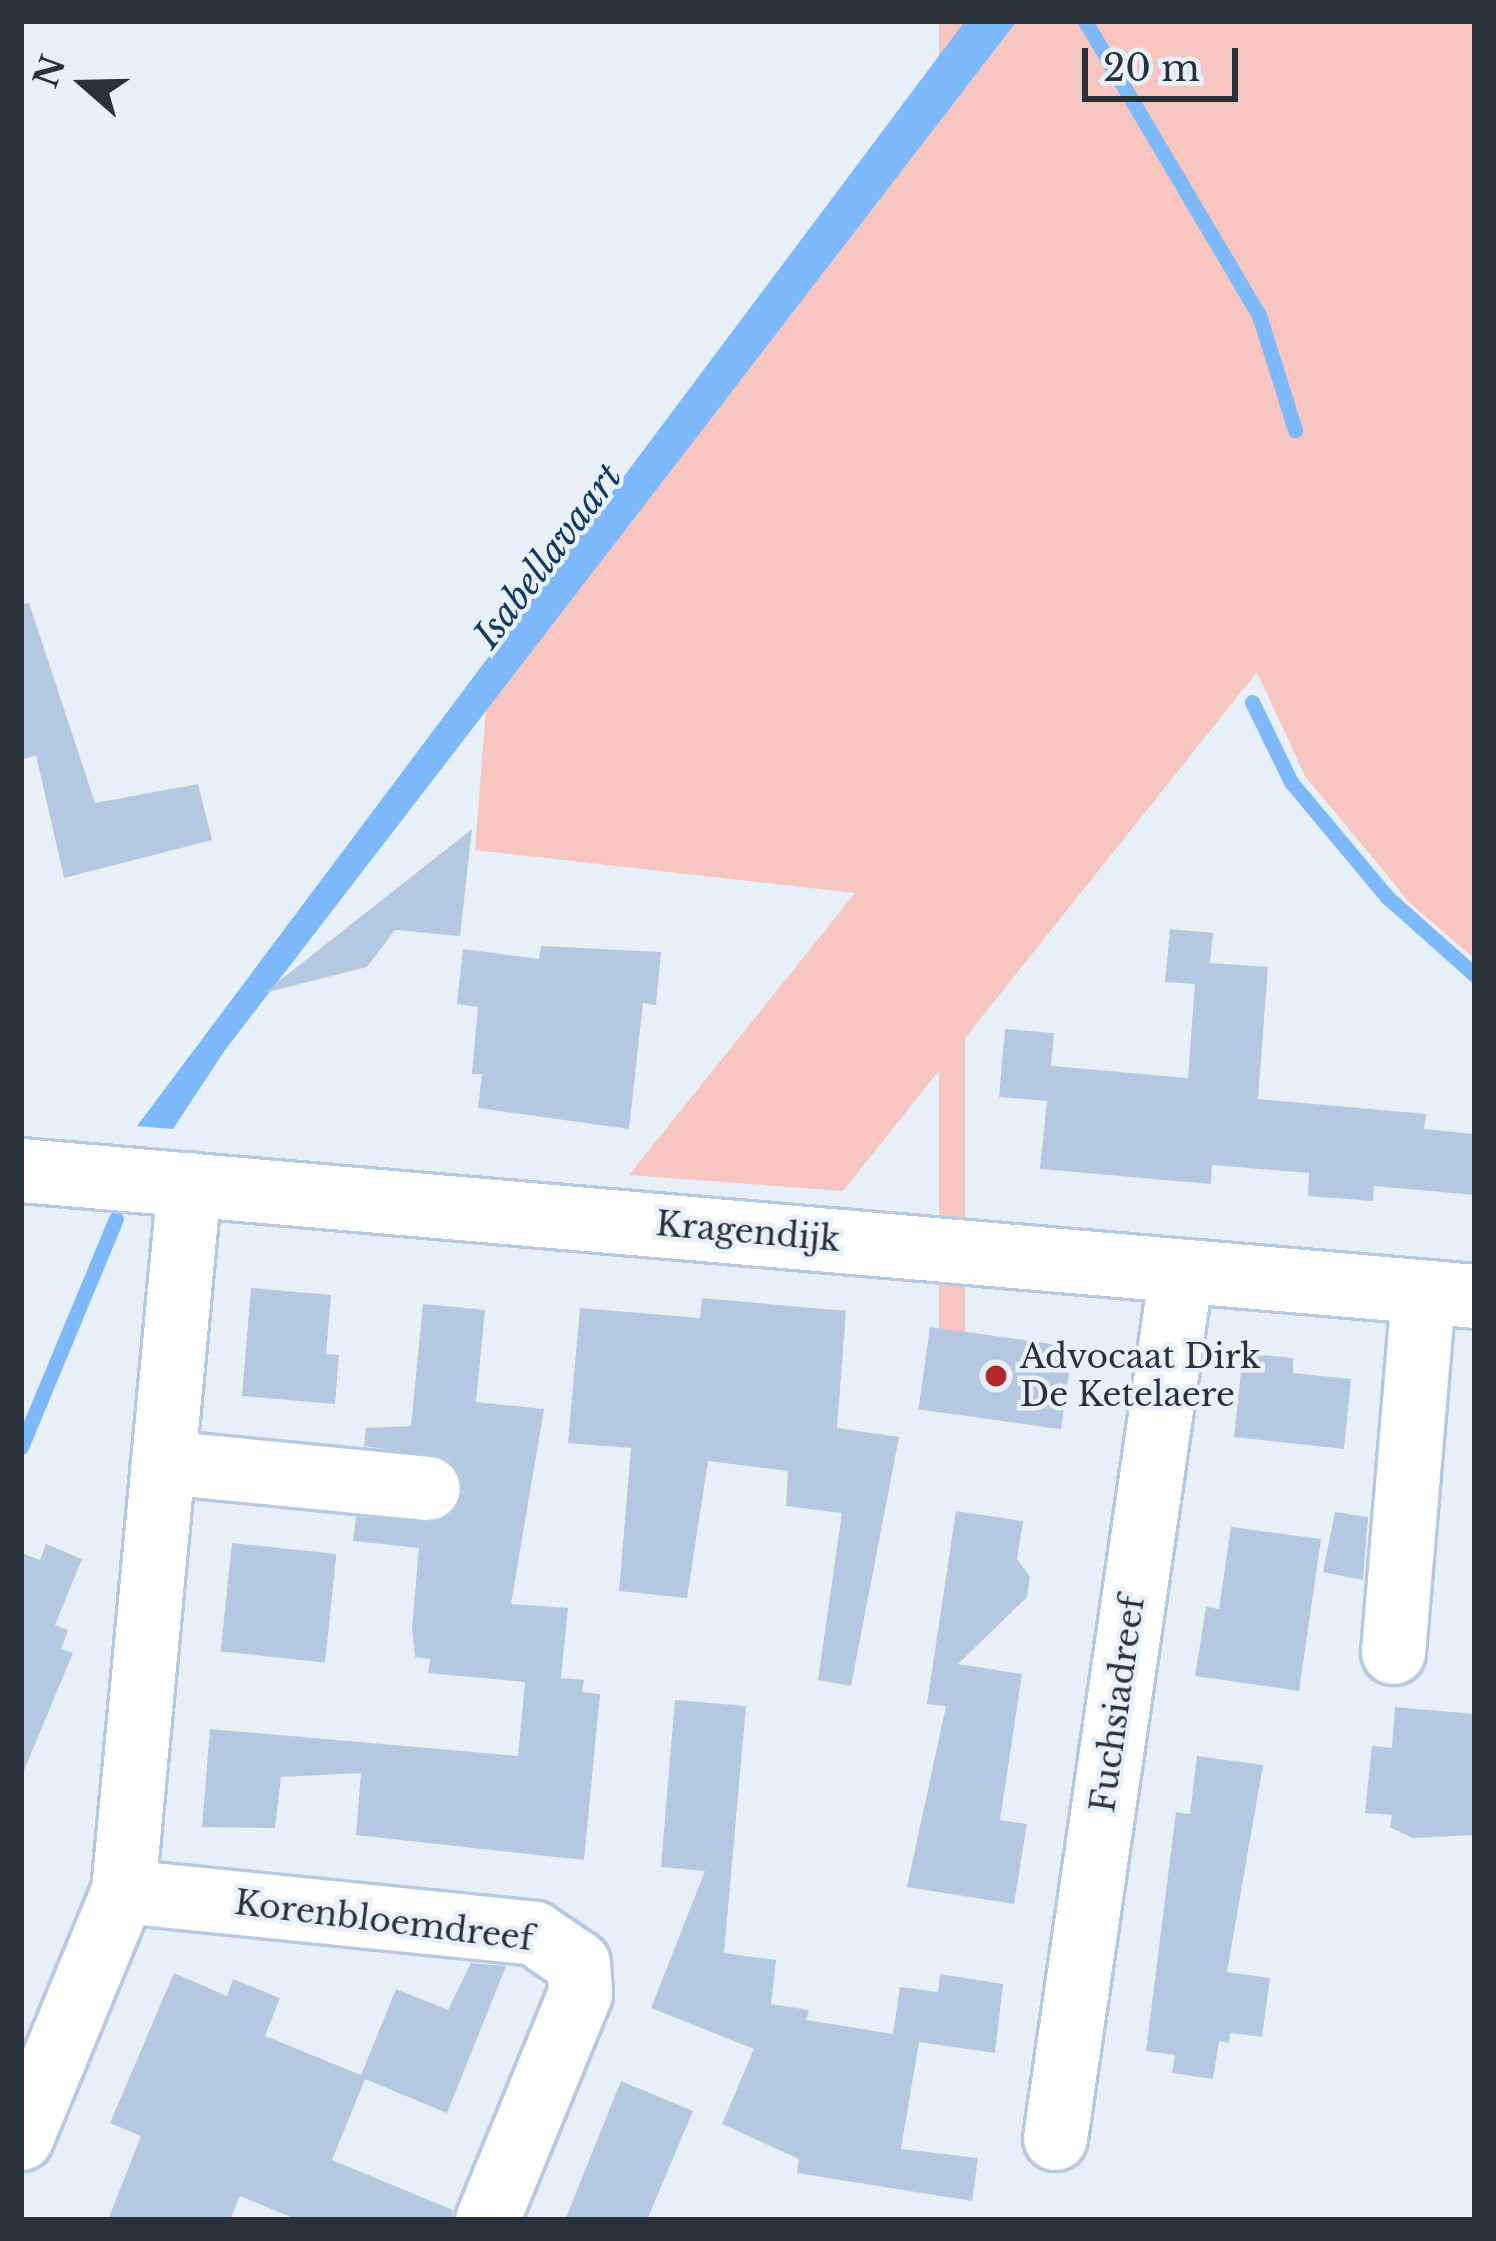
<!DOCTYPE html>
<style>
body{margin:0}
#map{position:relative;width:1496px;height:2241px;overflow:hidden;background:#e8f0fa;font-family:"Libre Baskerville",serif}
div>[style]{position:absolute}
.green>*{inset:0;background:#f8c6c0;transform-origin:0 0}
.water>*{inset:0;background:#7db8fb}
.stream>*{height:15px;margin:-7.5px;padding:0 7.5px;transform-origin:7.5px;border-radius:7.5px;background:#7db8fb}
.building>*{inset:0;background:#b4c9e1;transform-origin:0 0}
.roads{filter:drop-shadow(3px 0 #b6cae3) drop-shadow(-3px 0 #b6cae3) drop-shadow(0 3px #b6cae3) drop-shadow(0 -3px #b6cae3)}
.minor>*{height:63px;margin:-31.5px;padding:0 31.5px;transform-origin:31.5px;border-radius:31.5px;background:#fff}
.dots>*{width:33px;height:33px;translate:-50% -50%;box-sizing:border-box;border:6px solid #e8f0fa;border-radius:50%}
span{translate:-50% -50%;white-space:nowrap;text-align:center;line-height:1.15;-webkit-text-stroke:9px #e8f0fa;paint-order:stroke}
.street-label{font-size:33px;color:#29313b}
.poi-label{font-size:33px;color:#29313b}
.left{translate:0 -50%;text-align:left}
.water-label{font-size:36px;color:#103a64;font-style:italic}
.frame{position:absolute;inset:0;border:24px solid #29313b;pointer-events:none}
.north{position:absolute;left:24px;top:24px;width:120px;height:120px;-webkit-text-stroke:9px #e8f0fa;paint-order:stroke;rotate:290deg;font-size:33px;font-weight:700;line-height:48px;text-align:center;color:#29313b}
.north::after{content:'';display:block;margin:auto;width:42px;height:54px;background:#29313b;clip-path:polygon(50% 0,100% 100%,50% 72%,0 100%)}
.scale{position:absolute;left:1082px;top:48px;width:156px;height:54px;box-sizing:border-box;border:6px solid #29313b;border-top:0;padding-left:15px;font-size:36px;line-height:42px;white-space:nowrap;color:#29313b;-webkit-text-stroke:9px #e8f0fa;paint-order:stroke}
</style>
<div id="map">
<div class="green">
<i style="left:939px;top:21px;width:26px;height:1380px"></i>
<i style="clip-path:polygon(1017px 21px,1475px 21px,1475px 959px,1410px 903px,1305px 776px,1257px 672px,843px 1191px,629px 1175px,855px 893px,475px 850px,486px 709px)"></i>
</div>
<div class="water">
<i style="clip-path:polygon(965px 21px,1017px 21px,225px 1050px,173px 1129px,137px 1126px)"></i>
</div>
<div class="stream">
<i style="left:1085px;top:21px;width:342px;rotate:59.4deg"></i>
<i style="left:1259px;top:315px;width:121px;rotate:72.6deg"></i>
<i style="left:1252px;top:702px;width:89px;rotate:64deg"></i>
<i style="left:1291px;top:782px;width:150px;rotate:50.1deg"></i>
<i style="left:1387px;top:897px;width:118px;rotate:41.6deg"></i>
<i style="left:21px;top:1447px;width:247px;rotate:-67.4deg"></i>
</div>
<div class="building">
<i style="clip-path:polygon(29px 603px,95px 803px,198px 784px,212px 840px,64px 878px,36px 755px,21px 760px,21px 604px)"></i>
<i style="clip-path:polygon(472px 829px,460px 936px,395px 930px,367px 967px,264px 993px)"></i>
<i style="clip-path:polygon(1170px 929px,1213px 933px,1210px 963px,1268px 967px,1258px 1099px,1426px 1114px,1424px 1129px,1475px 1134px,1475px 1195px,1374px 1186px,1373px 1201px,1308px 1196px,1309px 1173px,1212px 1165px,1211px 1184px,1040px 1169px,1047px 1101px,999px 1097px,1005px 1029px,1054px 1033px,1051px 1066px,1188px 1078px,1195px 984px,1165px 982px)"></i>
<i style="clip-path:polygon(541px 946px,661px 952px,656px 1005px,643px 1003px,629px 1129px,478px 1108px,482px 1074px,472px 1074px,478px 1007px,457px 1004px,463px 949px,539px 959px)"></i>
<i style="clip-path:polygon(251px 1288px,331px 1295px,326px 1354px,339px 1355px,335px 1404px,242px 1396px)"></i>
<i style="clip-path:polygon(702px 1298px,846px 1311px,837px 1428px,899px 1437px,851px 1686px,818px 1680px,842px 1513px,786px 1506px,788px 1471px,708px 1461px,687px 1598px,619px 1591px,631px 1448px,568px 1443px,580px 1308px,700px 1318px)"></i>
<i style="clip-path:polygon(423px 1304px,485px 1310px,476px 1402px,544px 1409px,511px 1604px,568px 1608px,561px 1678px,584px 1680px,582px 1692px,600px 1694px,584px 1860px,356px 1835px,361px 1773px,281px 1777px,275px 1828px,202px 1827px,210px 1729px,518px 1756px,525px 1682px,428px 1673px,430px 1659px,415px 1657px,412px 1627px,419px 1548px,353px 1541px,356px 1517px,442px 1521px,464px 1493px,448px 1458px,364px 1446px,366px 1428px,411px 1426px)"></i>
<i style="left:930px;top:1327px;width:144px;height:83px;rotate:8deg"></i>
<i style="clip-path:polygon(1243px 1353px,1293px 1358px,1293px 1373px,1351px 1379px,1344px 1449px,1234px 1437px)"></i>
<i style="clip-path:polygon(956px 1511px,1023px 1521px,1017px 1559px,1030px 1577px,1027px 1597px,958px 1664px,1022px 1674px,1000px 1820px,1027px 1824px,1014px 1904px,907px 1887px,946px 1706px,927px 1704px)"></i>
<i style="clip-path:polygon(1335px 1512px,1368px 1517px,1363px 1580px,1323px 1572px)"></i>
<i style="clip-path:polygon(1231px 1527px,1321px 1539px,1299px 1691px,1195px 1676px,1206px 1607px,1219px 1609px)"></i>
<i style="left:232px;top:1543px;width:105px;height:109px;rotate:6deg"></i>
<i style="clip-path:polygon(46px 1544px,82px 1559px,55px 1625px,68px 1630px,61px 1649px,73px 1653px,22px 1775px,21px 1553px,40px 1560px)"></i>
<i style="clip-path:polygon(675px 1700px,746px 1706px,724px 1953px,776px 1960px,771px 2004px,809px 2010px,806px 2020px,893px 2034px,900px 1987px,938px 1992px,940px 1974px,1003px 1984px,995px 2053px,919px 2042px,901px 2149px,978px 2158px,972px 2201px,797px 2173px,799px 2159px,722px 2124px,754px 2049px,651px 2008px,705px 1871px,661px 1867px)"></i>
<i style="clip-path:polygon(1395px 1707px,1475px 1714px,1473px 1835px,1412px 1838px,1390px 1827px,1392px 1815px,1365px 1813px,1372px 1746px,1392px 1748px)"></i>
<i style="clip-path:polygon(1197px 1756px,1263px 1765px,1227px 1972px,1270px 1978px,1262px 2037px,1230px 2033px,1229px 2043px,1219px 2041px,1213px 2079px,1172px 2073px,1175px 2055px,1146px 2051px,1176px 1812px,1190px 1814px)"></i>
<i style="clip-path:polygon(471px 1963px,506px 1966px,447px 2113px,365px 2079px,332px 2160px,453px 2210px,452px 2220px,298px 2220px,240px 2196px,230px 2220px,108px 2220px,141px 2136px,110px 2123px,174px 1973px,227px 1996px,233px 1979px,280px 1998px,265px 2036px,361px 2075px,396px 1989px,448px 2010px)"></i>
<i style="clip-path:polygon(621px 2081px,693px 2111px,647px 2220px,565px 2220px)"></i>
</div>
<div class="roads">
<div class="minor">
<i style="left:21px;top:1170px;width:1459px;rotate:4.95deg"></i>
<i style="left:163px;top:1462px;width:266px;rotate:5.6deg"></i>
<i style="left:1393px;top:1652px;width:361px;rotate:-85.2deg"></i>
<i style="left:123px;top:1891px;width:413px;rotate:5.8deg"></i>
<i style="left:534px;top:1933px;width:53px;rotate:34.3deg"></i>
<i style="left:578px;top:1963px;width:30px;rotate:86deg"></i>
<i style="left:580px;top:1993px;width:245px;rotate:112.3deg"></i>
<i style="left:21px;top:2138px;width:267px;rotate:-67.6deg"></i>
<i style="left:123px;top:1891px;width:710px;rotate:-84.67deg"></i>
<i style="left:1055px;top:2138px;width:876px;rotate:-81.73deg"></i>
</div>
</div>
<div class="dots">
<i style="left:996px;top:1376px;background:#b52527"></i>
</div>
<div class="street-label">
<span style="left:748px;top:1232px;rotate:5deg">Kragendijk</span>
<span style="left:1118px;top:1704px;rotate:-82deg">Fuchsiadreef</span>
<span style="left:384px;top:1921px;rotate:7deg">Korenbloemdreef</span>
</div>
<div class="poi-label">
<span class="left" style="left:1020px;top:1376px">Advocaat Dirk<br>De Ketelaere</span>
</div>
<div class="water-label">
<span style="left:548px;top:556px;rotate:-53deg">Isabellavaart</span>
</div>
<div class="frame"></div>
<div class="north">N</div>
<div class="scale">20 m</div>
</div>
